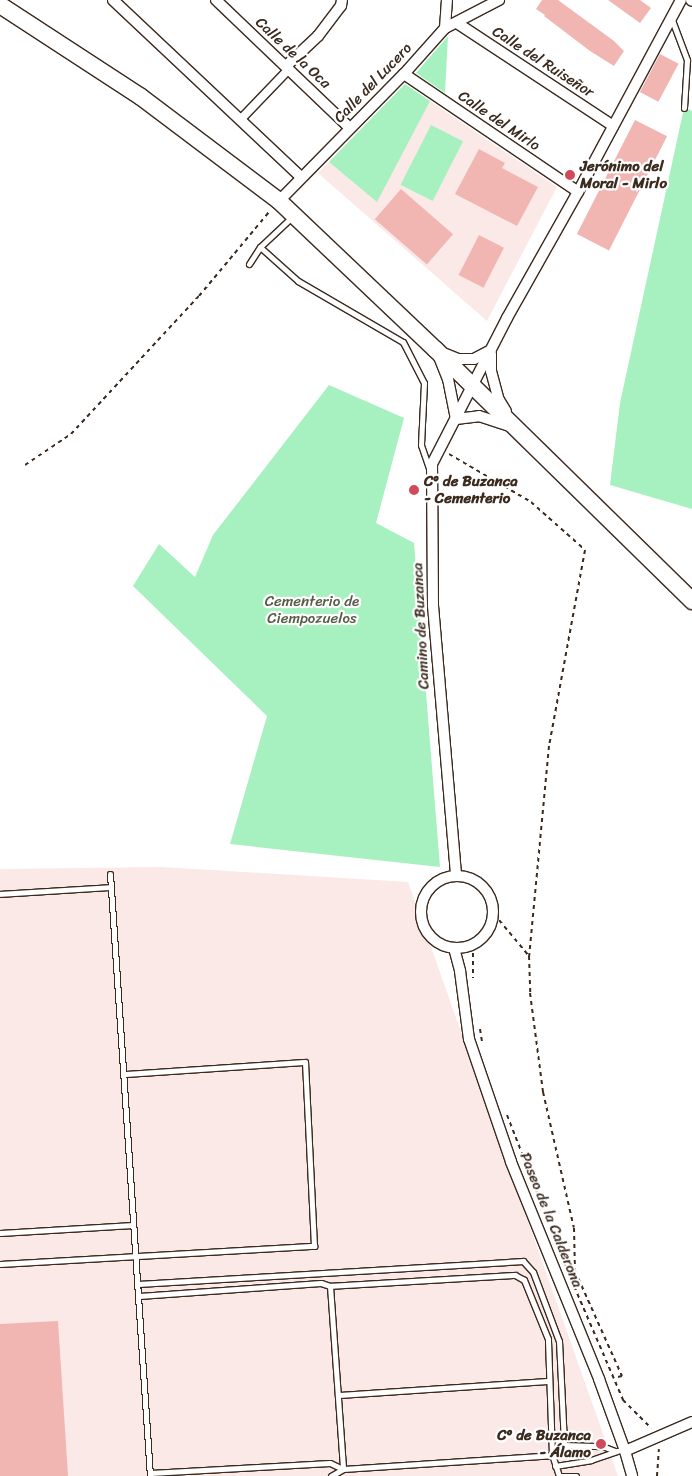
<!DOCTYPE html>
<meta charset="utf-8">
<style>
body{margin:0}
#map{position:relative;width:692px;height:1476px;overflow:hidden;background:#fff;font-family:Sriracha,sans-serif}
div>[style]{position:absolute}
.built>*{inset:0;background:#fbe9e8}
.green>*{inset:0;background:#a6f1bf;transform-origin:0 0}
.building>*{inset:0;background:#f1b6b1;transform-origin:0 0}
.path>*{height:2px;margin-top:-1px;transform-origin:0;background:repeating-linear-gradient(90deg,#3b2a1e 0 4px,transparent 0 8px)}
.roads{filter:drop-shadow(1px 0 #3b2a1e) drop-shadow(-1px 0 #3b2a1e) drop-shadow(0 1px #3b2a1e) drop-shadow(0 -1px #3b2a1e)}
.service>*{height:5px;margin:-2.5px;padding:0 2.5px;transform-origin:2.5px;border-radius:2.5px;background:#fff}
.pedestrian>*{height:8px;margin:-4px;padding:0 4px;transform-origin:4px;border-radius:4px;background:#fff}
.minor>*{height:10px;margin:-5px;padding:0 5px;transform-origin:5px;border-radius:5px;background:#fff}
.minor>.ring{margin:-5px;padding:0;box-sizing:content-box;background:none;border:10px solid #fff;border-radius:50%}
.primary>*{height:16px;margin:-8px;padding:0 8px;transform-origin:8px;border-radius:8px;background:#fff}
.dots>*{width:14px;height:14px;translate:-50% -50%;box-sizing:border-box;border:2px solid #fff;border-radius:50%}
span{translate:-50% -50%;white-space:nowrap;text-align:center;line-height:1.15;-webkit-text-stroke:4.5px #fff;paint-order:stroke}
.street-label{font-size:15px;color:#3b2a1e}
.poi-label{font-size:15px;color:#3b2a1e;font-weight:700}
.left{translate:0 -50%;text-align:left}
.right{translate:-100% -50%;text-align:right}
.park-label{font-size:15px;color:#565c46}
</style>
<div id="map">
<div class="built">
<i style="clip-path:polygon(405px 84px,557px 187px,487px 321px,318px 173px)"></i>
<i style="clip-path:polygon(162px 867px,408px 882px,618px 1476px,0 1476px,0 869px)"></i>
</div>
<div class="green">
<i style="clip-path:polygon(448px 36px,445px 93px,416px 73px)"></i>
<i style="clip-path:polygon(405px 84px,430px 101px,377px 202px,329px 162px)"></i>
<i style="clip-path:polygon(684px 108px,692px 111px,692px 509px,610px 485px,620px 403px)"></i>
<i style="left:431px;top:125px;width:36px;height:67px;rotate:27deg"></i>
<i style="clip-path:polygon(329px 385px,404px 418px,376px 523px,414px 543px,440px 867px,230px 844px,267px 716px,133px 586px,159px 544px,195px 577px,213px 535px)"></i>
</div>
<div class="building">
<i style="clip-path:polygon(542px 0,558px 0,614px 41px,624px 51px,614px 66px,590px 51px,544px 16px,545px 15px,536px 9px)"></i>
<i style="clip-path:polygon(608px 0,640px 0,651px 8px,640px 23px)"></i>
<i style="left:660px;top:54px;width:21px;height:43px;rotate:28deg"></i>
<i style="left:635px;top:120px;width:36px;height:128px;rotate:27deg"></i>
<i style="clip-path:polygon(479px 149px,505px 163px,502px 168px,538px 187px,517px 226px,455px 194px)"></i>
<i style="left:401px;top:189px;width:69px;height:40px;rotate:41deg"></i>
<i style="left:479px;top:235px;width:28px;height:45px;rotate:27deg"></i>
<i style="clip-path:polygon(58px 1321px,68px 1476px,0 1476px,0 1324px)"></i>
</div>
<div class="path">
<i style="left:449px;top:454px;width:95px;rotate:30.3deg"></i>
<i style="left:531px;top:502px;width:72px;rotate:41.6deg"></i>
<i style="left:585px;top:550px;width:199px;rotate:100.4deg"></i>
<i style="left:549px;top:746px;width:211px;rotate:95.4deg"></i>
<i style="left:25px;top:465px;width:55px;rotate:-34deg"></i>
<i style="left:71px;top:434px;width:188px;rotate:-47.2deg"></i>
<i style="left:199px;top:296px;width:109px;rotate:-50.2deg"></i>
<i style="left:494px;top:914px;width:55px;rotate:50.2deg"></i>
<i style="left:529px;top:956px;width:37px;rotate:88deg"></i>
<i style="left:530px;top:993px;width:100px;rotate:82.5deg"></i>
<i style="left:543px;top:1092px;width:139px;rotate:77.2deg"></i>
<i style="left:574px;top:1228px;width:43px;rotate:88.7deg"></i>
<i style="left:575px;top:1271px;width:115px;rotate:65.9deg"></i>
<i style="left:622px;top:1376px;width:9px;rotate:167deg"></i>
<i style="left:473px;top:945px;width:33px;rotate:90deg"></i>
<i style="left:480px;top:1029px;width:13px;rotate:81deg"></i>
<i style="left:507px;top:1115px;width:176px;rotate:68.7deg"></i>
<i style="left:571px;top:1279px;width:132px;rotate:66.7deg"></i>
<i style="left:623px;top:1400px;width:40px;rotate:45deg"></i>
<i style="left:657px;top:1476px;width:27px;rotate:-86deg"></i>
</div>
<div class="roads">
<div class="service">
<i style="left:672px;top:20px;width:43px;rotate:69.4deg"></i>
<i style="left:687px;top:60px;width:48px;rotate:93.6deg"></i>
<i style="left:260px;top:247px;width:51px;rotate:41.8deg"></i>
<i style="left:298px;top:281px;width:121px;rotate:30.2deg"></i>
<i style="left:403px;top:342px;width:46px;rotate:62.9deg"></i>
<i style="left:424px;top:383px;width:62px;rotate:92.8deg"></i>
<i style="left:421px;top:445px;width:24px;rotate:71deg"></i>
<i style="left:249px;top:264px;width:20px;rotate:-57deg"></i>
<i style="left:260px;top:247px;width:44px;rotate:-43.2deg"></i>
<i style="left:110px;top:874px;width:603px;rotate:86.2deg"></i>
<i style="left:0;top:894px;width:111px;rotate:-3.6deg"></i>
<i style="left:0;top:1233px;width:133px;rotate:-3.4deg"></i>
<i style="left:0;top:1264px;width:315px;rotate:-3.3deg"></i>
<i style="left:314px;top:1246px;width:184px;rotate:-92.8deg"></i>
<i style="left:305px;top:1062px;width:181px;rotate:176.2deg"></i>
<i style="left:138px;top:1284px;width:386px;rotate:-3.4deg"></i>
<i style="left:523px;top:1261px;width:15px;rotate:48deg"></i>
<i style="left:533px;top:1272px;width:74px;rotate:69.4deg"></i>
<i style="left:559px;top:1341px;width:104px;rotate:87.2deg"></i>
<i style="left:139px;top:1296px;width:182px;rotate:-4.1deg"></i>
<i style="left:321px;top:1283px;width:9px;rotate:18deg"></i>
<i style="left:338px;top:1395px;width:211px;rotate:-3.8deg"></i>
<i style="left:555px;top:1466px;width:36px;rotate:-9deg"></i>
<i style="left:591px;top:1460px;width:28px;rotate:-19deg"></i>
<i style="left:150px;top:1473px;width:180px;rotate:-3.2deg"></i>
<i style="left:330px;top:1463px;width:14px;rotate:25deg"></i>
<i style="left:331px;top:1476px;width:14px;rotate:-30deg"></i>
<i style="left:576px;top:1476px;width:17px;rotate:180deg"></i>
<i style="left:559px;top:1476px;width:22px;rotate:-108deg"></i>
<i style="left:552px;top:1455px;width:116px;rotate:-92deg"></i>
<i style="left:548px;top:1339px;width:64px;rotate:-112.1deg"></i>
<i style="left:524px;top:1280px;width:10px;rotate:-151deg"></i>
<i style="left:515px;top:1275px;width:185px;rotate:176.6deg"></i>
<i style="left:330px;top:1286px;width:183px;rotate:85.9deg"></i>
<i style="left:343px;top:1469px;width:209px;rotate:-3.8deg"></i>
<i style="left:552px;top:1455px;width:16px;rotate:-40deg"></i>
<i style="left:564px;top:1445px;width:38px;rotate:2deg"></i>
<i style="left:602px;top:1446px;width:14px;rotate:21deg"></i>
</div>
<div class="pedestrian">
<i style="left:241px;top:119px;width:69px;rotate:-46.2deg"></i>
</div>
<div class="minor">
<i style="left:113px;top:0;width:258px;rotate:43.3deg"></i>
<i style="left:216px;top:0;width:185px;rotate:43.7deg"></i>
<i style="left:691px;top:0;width:1px;rotate:45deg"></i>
<i style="left:457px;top:23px;width:187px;rotate:33.4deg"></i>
<i style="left:445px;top:28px;width:28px;rotate:-86deg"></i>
<i style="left:286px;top:66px;width:44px;rotate:-43.2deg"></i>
<i style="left:318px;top:36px;width:38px;rotate:-53deg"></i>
<i style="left:341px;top:6px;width:6px;rotate:-81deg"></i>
<i style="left:404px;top:74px;width:210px;rotate:34.1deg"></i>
<i style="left:279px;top:201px;width:178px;rotate:-45.5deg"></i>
<i style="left:404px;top:74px;width:62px;rotate:-48.3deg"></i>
<i style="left:445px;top:28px;width:61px;rotate:-27.4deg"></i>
<i style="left:443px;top:353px;width:16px;rotate:22deg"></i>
<i style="left:458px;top:359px;width:16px"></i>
<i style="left:474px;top:359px;width:19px;rotate:-28deg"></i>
<i style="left:491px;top:354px;width:17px;rotate:90deg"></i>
<i style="left:491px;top:371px;width:30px;rotate:75deg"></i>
<i style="left:499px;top:400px;width:13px;rotate:58deg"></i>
<i style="left:439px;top:357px;width:24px;rotate:68deg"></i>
<i style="left:448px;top:379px;width:41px;rotate:78.7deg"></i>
<i style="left:456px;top:419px;width:23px;rotate:-7deg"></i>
<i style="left:479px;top:416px;width:32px;rotate:18deg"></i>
<i style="left:456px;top:874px;width:269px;rotate:-94.9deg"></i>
<i style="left:433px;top:606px;width:142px;rotate:-90.4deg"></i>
<i style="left:432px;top:464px;width:164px;rotate:-62.8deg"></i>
<i style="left:507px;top:318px;width:145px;rotate:-60.6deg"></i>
<i style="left:578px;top:192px;width:218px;rotate:-61.8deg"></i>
<i class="ring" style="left:421px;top:876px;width:62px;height:62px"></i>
<i style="left:454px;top:948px;width:24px;rotate:75deg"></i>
<i style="left:460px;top:971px;width:69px;rotate:82.5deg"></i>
<i style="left:469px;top:1039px;width:130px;rotate:71.1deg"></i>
<i style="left:511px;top:1162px;width:234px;rotate:67.9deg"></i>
<i style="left:599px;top:1379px;width:77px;rotate:70.1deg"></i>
<i style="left:625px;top:1451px;width:26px;rotate:74deg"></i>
<i style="left:625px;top:1451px;width:73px;rotate:-23.4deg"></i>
</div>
<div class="primary">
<i style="left:0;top:5px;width:168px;rotate:33.1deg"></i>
<i style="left:141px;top:97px;width:173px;rotate:37deg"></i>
<i style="left:279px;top:201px;width:216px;rotate:43.5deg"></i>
<i style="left:436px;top:350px;width:359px;rotate:44.4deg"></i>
</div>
</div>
<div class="dots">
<i style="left:570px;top:175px;background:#d1495b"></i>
<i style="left:414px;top:490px;background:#d1495b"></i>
<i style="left:601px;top:1444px;background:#d1495b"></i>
</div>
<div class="street-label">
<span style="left:293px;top:53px;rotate:43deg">Calle de la Oca</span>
<span style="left:543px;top:62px;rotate:33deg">Calle del Ruiseñor</span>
<span style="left:373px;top:83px;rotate:-46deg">Calle del Lucero</span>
<span style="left:499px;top:121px;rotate:34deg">Calle del Mirlo</span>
<span style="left:421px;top:626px;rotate:-93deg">Camino de Buzanca</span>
<span style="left:551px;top:1220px;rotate:68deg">Paseo de la Calderona</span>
</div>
<div class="poi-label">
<span class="left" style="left:580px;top:175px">Jerónimo del<br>Moral - Mirlo</span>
<span class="left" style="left:424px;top:490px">Cº de Buzanca<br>- Cementerio</span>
<span class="right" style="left:591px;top:1444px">Cº de Buzanca<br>- Álamo</span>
</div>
<div class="park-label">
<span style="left:312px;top:610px">Cementerio de<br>Ciempozuelos</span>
</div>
</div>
